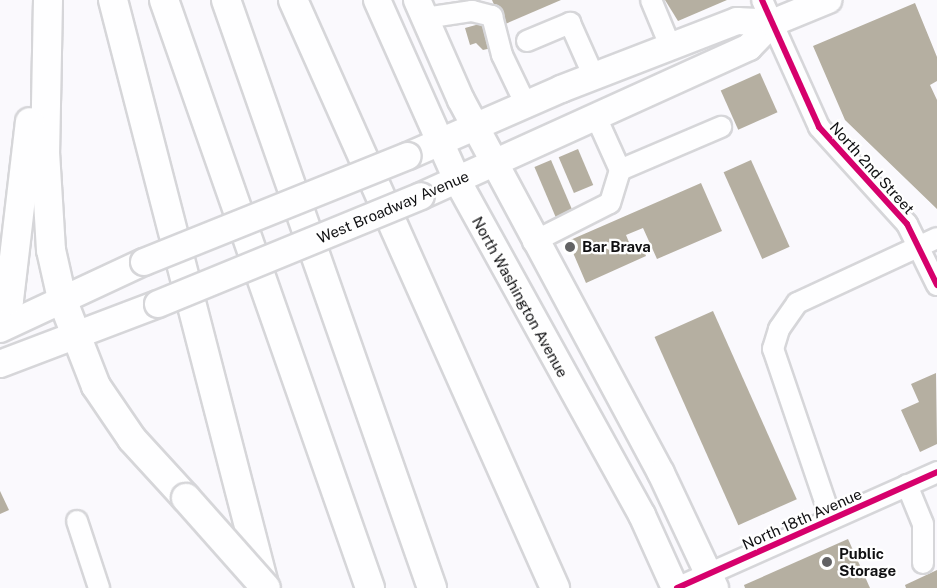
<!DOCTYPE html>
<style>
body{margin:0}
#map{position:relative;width:937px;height:588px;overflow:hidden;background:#faf9fd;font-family:"Public Sans",sans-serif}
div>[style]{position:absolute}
.building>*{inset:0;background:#b5afa1;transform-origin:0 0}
.roads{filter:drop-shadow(2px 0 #d6d6d9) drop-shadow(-2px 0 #d6d6d9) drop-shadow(0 2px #d6d6d9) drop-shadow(0 -2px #d6d6d9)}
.minor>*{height:20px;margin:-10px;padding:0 10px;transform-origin:10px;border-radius:10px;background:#fefeff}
.major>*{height:26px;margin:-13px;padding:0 13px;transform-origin:13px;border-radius:13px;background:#fefeff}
.highway>*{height:28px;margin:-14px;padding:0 14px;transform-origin:14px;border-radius:14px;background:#fefeff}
.bridges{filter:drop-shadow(2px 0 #d6d6d9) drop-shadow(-2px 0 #d6d6d9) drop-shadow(0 2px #d6d6d9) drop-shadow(0 -2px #d6d6d9)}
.major-bridge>*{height:26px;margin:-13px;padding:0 13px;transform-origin:13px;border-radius:13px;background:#fefeff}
.highway-bridge>*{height:28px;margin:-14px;padding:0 14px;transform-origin:14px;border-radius:14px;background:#fefeff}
.cycleway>*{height:6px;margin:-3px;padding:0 3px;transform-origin:3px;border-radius:3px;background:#d6006c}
.dots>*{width:16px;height:16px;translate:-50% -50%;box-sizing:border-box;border:3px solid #fff;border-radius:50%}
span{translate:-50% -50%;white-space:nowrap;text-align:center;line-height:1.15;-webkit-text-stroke:4.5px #fff;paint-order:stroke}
.street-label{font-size:15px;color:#101012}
.poi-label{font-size:15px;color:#101012;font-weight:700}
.left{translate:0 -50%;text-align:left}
</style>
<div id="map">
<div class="building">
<i style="clip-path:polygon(492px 0,561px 0,503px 25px)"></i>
<i style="clip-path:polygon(665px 0,727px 0,678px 21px)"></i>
<i style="clip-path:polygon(915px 3px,937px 57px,937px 81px,930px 85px,937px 100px,937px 209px,845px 120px,813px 46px)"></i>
<i style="clip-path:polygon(483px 23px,485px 28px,490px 27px,496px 47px,483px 50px,476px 43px,470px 45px,465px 28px)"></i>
<i style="left:760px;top:73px;width:43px;height:43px;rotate:66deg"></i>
<i style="left:578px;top:149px;width:39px;height:21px;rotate:67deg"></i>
<i style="left:551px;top:160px;width:56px;height:18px;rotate:67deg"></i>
<i style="left:751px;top:160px;width:95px;height:30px;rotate:66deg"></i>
<i style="clip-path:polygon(701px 183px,722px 231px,657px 259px,643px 228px,626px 235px,633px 252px,643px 248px,646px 256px,586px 283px,568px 241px)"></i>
<i style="left:713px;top:311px;width:206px;height:64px;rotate:66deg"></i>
<i style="clip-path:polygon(936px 373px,937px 444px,920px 452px,901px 410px,919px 402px,911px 384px)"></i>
<i style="clip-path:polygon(0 491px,9px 510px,0 514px)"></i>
<i style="clip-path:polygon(848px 539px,870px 588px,745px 588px,744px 585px)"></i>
<i style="clip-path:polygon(937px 570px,937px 588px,906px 588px,905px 585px)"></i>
</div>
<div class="roads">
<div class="minor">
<i style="left:651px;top:0;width:52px;rotate:67.4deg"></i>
<i style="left:762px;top:0;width:139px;rotate:65.8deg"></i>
<i style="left:819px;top:127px;width:131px;rotate:47.8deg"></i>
<i style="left:907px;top:224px;width:68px;rotate:63.8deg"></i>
<i style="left:425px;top:18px;width:48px;rotate:-8.5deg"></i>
<i style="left:472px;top:11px;width:21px;rotate:14deg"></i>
<i style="left:492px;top:16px;width:40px;rotate:75.6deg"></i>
<i style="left:502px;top:55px;width:55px;rotate:64.4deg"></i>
<i style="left:527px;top:41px;width:47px;rotate:-22.7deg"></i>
<i style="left:570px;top:23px;width:59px;rotate:66deg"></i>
<i style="left:597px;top:119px;width:56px;rotate:65.7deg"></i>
<i style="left:620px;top:170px;width:110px;rotate:-23.1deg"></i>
<i style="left:533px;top:242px;width:86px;rotate:-26.9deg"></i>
<i style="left:610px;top:203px;width:34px;rotate:-73deg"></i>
<i style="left:907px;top:485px;width:42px;rotate:67.7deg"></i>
<i style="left:923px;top:524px;width:39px;rotate:90deg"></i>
<i style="left:831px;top:519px;width:180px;rotate:-108.8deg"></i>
<i style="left:773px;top:349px;width:21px;rotate:-73deg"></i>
<i style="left:779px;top:329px;width:32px;rotate:-55deg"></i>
<i style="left:797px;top:303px;width:154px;rotate:-24.9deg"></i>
<i style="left:77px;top:521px;width:71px;rotate:71.8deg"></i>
<i style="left:677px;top:588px;width:285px;rotate:-24deg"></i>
</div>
<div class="major">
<i style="left:377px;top:0;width:197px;rotate:66deg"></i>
<i style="left:457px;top:180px;width:383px;rotate:61.1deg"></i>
<i style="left:642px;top:515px;width:80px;rotate:65.7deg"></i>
<i style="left:417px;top:0;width:109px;rotate:66.3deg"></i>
<i style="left:461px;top:100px;width:423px;rotate:61.8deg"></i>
<i style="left:661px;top:473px;width:127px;rotate:64.8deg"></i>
<i style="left:408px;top:156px;width:167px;rotate:-23.6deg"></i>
<i style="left:561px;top:89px;width:189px;rotate:-21.1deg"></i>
<i style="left:737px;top:21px;width:35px;rotate:3deg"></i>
<i style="left:421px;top:196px;width:360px;rotate:-24.4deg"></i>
<i style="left:749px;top:47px;width:33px;rotate:-46deg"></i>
<i style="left:772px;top:23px;width:61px;rotate:-22.3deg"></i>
<i style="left:0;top:329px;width:159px;rotate:-25deg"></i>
<i style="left:0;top:364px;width:169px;rotate:-20.8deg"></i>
</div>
<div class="highway">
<i style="left:48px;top:0;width:152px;rotate:91.1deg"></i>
<i style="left:45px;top:152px;width:98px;rotate:86.5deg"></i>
<i style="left:51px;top:250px;width:50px;rotate:77.3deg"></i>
<i style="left:62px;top:299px;width:93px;rotate:68.7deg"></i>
<i style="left:96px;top:386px;width:64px;rotate:55.8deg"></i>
<i style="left:132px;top:439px;width:80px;rotate:47.5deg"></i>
<i style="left:113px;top:0;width:607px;rotate:75.51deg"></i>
<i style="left:164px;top:0;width:623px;rotate:70.69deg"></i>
<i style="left:226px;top:0;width:623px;rotate:70.69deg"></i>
<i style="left:293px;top:0;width:644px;rotate:65.98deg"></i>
<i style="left:0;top:322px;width:24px;rotate:-68deg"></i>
<i style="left:9px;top:300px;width:179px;rotate:-83.3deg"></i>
</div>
</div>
<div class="bridges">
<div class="major-bridge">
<i style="left:144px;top:262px;width:284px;rotate:-21.9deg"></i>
<i style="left:158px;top:304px;width:284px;rotate:-22.3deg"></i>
</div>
<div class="highway-bridge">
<i style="left:186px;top:498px;width:120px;rotate:48.4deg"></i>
</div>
</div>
<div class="cycleway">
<i style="left:762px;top:0;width:139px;rotate:65.8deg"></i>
<i style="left:819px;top:127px;width:131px;rotate:47.8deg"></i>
<i style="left:907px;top:224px;width:68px;rotate:63.8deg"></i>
<i style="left:677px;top:588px;width:285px;rotate:-24deg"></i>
</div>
<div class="dots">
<i style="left:570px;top:247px;background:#626264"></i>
<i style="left:827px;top:562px;background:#626264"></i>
</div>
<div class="street-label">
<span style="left:872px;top:168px;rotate:48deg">North 2nd Street</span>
<span style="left:393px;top:207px;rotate:-23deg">West Broadway Avenue</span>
<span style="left:520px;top:297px;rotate:61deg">North Washington Avenue</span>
<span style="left:802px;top:519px;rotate:-24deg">North 18th Avenue</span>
</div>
<div class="poi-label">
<span class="left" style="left:582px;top:247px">Bar Brava</span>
<span class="left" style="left:839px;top:562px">Public<br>Storage</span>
</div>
</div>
